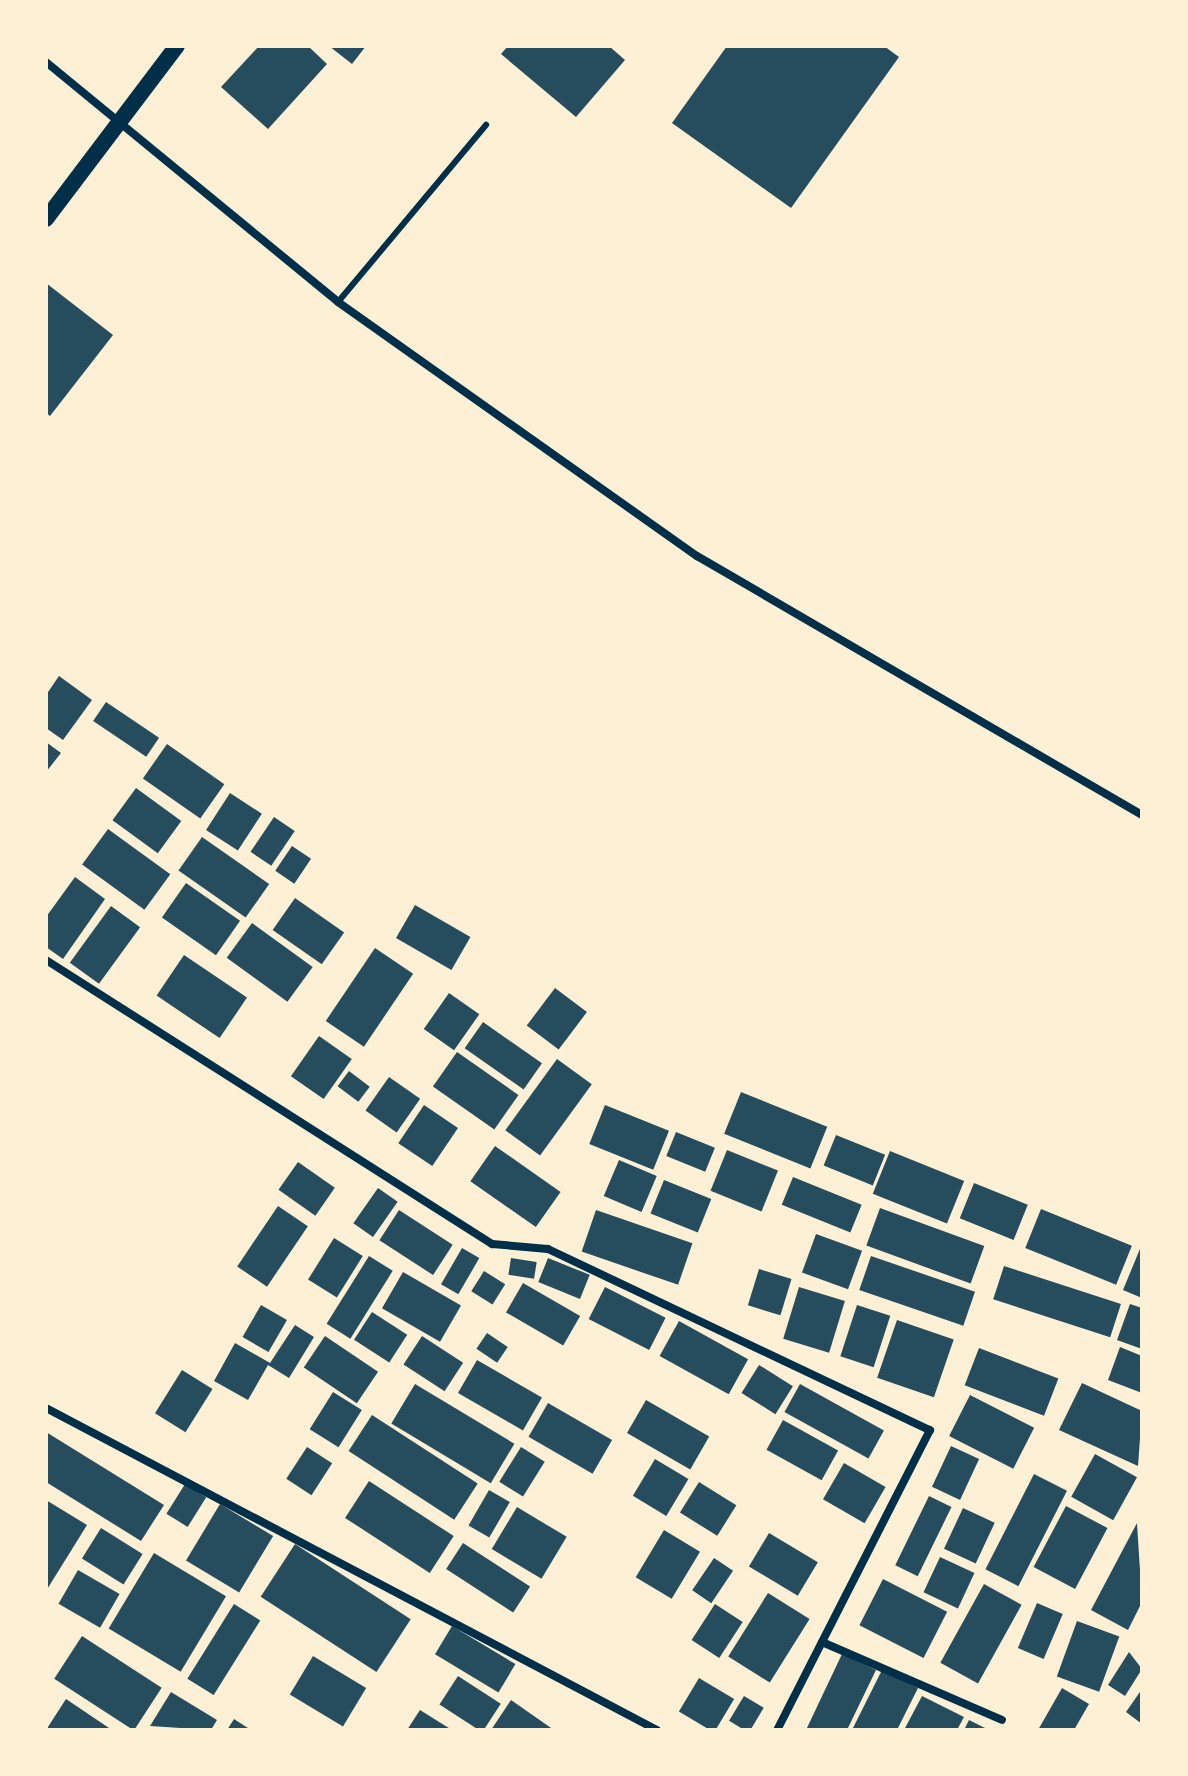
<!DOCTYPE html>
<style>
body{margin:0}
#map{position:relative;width:1188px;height:1776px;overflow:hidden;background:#fdf0d5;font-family:Lora,serif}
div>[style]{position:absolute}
.building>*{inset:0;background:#264d5e;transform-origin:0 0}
.service>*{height:6px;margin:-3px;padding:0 3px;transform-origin:3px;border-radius:3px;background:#003049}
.minor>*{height:8px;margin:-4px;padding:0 4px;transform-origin:4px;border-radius:4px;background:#003049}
.secondary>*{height:16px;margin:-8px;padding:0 8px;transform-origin:8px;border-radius:8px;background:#003049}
span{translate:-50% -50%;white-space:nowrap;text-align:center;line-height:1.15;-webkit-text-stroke:6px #fdf0d5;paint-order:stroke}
.frame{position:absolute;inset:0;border:48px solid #fdf0d5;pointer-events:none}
</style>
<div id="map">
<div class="building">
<i style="clip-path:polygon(259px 46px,308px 46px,327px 64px,268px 129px,221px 87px)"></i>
<i style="clip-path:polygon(329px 46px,366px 46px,352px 64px)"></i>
<i style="clip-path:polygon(508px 46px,609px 46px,625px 60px,576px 117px,501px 54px)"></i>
<i style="clip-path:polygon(727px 46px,884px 46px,899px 57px,791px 208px,672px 123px)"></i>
<i style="clip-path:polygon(46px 283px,113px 335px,50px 416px,46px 413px)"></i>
<i style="clip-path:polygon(59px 676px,92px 700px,63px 740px,46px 728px,46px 695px)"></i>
<i style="left:106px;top:702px;width:64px;height:23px;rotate:34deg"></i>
<i style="clip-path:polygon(46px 742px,61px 753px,46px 772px)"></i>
<i style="left:167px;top:744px;width:70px;height:42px;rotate:35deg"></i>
<i style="left:136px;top:788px;width:56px;height:40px;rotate:36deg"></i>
<i style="left:230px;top:793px;width:38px;height:44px;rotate:33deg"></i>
<i style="left:274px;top:817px;width:25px;height:42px;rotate:34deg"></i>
<i style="left:108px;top:829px;width:77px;height:44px;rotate:36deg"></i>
<i style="left:202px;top:837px;width:82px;height:41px;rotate:35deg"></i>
<i style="left:292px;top:846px;width:23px;height:30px;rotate:34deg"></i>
<i style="clip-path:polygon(75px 877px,105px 899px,63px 959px,46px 947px,46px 917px)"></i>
<i style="left:186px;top:883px;width:66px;height:42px;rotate:35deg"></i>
<i style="left:295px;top:898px;width:60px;height:39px;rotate:35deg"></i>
<i style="left:415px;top:905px;width:64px;height:38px;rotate:30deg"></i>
<i style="left:111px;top:906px;width:36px;height:70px;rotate:36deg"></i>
<i style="left:252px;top:923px;width:75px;height:43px;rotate:36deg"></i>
<i style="left:375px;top:948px;width:46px;height:88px;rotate:34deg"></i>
<i style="left:184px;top:955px;width:76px;height:49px;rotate:34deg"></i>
<i style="left:555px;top:988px;width:40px;height:47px;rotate:37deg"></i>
<i style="left:449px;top:993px;width:37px;height:44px;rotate:35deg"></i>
<i style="left:483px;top:1022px;width:72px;height:32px;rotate:35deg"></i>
<i style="left:319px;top:1036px;width:40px;height:49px;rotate:35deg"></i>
<i style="left:457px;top:1052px;width:75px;height:42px;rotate:35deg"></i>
<i style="left:557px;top:1059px;width:43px;height:88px;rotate:36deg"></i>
<i style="left:349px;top:1071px;width:26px;height:19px;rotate:37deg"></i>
<i style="left:389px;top:1077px;width:38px;height:41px;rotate:35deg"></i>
<i style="left:741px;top:1092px;width:93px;height:45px;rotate:22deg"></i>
<i style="left:424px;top:1105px;width:41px;height:46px;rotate:34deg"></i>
<i style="left:605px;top:1105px;width:69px;height:42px;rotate:22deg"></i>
<i style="left:676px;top:1132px;width:42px;height:26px;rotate:22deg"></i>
<i style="left:836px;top:1135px;width:53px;height:33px;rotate:22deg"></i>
<i style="left:495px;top:1146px;width:80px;height:43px;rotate:35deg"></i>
<i style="left:727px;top:1150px;width:55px;height:44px;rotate:22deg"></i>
<i style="left:890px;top:1151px;width:80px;height:46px;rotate:22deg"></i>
<i style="left:619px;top:1160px;width:41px;height:39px;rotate:23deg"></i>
<i style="left:298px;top:1162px;width:45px;height:34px;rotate:35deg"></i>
<i style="left:793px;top:1177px;width:74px;height:30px;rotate:22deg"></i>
<i style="left:664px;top:1180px;width:51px;height:36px;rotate:22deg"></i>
<i style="left:974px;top:1183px;width:58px;height:38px;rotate:22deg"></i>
<i style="left:378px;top:1188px;width:24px;height:43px;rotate:35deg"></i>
<i style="left:278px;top:1206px;width:36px;height:73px;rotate:34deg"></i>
<i style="left:880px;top:1208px;width:111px;height:40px;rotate:20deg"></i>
<i style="left:1041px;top:1209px;width:98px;height:42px;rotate:22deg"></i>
<i style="left:399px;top:1210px;width:64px;height:36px;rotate:33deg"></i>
<i style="left:596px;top:1210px;width:102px;height:44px;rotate:19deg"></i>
<i style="left:816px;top:1234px;width:49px;height:41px;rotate:20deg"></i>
<i style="left:334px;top:1238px;width:34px;height:49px;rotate:32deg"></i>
<i style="clip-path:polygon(1142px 1244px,1142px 1298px,1123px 1290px)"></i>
<i style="left:462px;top:1248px;width:20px;height:42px;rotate:30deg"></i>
<i style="left:369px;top:1256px;width:28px;height:80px;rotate:32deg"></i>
<i style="left:871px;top:1256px;width:110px;height:36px;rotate:19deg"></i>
<i style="left:511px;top:1258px;width:26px;height:17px;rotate:9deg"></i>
<i style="left:548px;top:1258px;width:45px;height:26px;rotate:22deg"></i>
<i style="left:1004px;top:1266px;width:123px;height:35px;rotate:18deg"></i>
<i style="left:759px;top:1269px;width:34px;height:38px;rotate:17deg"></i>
<i style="left:484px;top:1271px;width:25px;height:24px;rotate:32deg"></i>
<i style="left:403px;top:1272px;width:67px;height:42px;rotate:30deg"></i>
<i style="left:523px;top:1283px;width:66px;height:34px;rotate:30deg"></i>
<i style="left:605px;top:1287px;width:68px;height:36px;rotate:27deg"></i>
<i style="left:799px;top:1287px;width:48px;height:54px;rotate:17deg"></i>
<i style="clip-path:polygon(1130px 1304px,1142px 1308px,1142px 1349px,1117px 1340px)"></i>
<i style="left:261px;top:1305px;width:30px;height:37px;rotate:30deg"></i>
<i style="left:857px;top:1305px;width:35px;height:54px;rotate:18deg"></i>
<i style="left:372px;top:1312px;width:42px;height:33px;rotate:33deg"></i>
<i style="left:897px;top:1320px;width:60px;height:61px;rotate:19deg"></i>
<i style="left:679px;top:1321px;width:79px;height:40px;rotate:29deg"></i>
<i style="clip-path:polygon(295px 1325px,314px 1337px,289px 1378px,268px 1365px,248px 1400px,214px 1381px,235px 1343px,270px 1363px)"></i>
<i style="left:487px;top:1333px;width:25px;height:19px;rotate:34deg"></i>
<i style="left:325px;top:1336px;width:64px;height:38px;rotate:34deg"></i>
<i style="left:422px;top:1336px;width:49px;height:34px;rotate:33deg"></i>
<i style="clip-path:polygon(1120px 1347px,1142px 1356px,1142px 1393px,1108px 1380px)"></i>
<i style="left:979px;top:1348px;width:85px;height:40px;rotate:21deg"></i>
<i style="left:477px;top:1360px;width:75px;height:38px;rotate:30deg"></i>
<i style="left:759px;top:1365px;width:40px;height:33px;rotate:32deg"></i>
<i style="left:182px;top:1370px;width:36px;height:51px;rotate:32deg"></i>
<i style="clip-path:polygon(1082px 1383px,1142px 1411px,1138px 1466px,1059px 1430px)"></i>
<i style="left:415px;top:1384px;width:116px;height:46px;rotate:31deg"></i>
<i style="left:800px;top:1384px;width:96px;height:32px;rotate:29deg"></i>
<i style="left:333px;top:1392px;width:34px;height:44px;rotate:32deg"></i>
<i style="left:970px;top:1395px;width:72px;height:46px;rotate:27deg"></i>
<i style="left:646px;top:1400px;width:73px;height:38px;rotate:30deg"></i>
<i style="left:548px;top:1403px;width:74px;height:39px;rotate:30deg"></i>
<i style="left:372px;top:1415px;width:126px;height:43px;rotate:33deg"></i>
<i style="left:783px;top:1420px;width:63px;height:34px;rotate:29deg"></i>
<i style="clip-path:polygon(46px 1432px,164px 1505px,141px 1541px,46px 1482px)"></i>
<i style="left:951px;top:1446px;width:31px;height:45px;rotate:25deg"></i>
<i style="left:307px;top:1447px;width:30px;height:38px;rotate:33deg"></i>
<i style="left:521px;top:1447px;width:28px;height:41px;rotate:32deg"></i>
<i style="left:1095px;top:1454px;width:48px;height:49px;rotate:29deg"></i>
<i style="left:655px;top:1459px;width:39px;height:43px;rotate:31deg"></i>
<i style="left:844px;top:1463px;width:48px;height:42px;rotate:30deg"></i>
<i style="left:1034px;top:1474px;width:37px;height:107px;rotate:27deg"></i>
<i style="left:369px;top:1481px;width:101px;height:44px;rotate:33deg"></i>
<i style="left:699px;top:1482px;width:44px;height:36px;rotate:32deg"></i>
<i style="left:185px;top:1484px;width:25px;height:35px;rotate:32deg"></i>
<i style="left:489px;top:1490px;width:24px;height:41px;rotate:30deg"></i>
<i style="left:929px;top:1496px;width:25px;height:77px;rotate:26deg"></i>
<i style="clip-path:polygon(46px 1500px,87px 1525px,46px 1591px)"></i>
<i style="left:220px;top:1504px;width:62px;height:66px;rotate:31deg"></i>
<i style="left:1066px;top:1506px;width:47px;height:69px;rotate:28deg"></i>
<i style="left:517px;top:1507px;width:58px;height:49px;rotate:31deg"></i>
<i style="left:963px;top:1508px;width:35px;height:45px;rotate:25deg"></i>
<i style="clip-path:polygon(1137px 1523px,1142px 1602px,1128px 1630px,1091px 1610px)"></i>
<i style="left:101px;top:1528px;width:49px;height:36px;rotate:32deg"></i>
<i style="left:664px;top:1530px;width:42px;height:55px;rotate:31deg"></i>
<i style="left:769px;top:1533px;width:57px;height:39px;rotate:31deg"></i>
<i style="left:463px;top:1543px;width:80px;height:31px;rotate:33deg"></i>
<i style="left:295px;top:1544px;width:138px;height:63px;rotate:33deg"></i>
<i style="left:154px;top:1553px;width:84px;height:88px;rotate:31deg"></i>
<i style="left:940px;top:1557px;width:38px;height:39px;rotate:25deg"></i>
<i style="left:714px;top:1558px;width:23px;height:39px;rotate:34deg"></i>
<i style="left:78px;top:1570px;width:48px;height:39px;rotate:30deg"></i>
<i style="left:883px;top:1579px;width:72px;height:52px;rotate:27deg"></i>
<i style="left:984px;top:1584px;width:43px;height:90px;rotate:29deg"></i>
<i style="left:768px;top:1593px;width:49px;height:75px;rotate:32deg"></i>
<i style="left:1037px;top:1603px;width:28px;height:49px;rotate:23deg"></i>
<i style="left:234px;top:1604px;width:31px;height:88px;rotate:32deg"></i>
<i style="left:715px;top:1604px;width:33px;height:43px;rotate:33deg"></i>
<i style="left:1077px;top:1621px;width:45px;height:59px;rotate:20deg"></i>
<i style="left:452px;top:1626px;width:74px;height:33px;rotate:31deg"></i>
<i style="left:82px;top:1636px;width:95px;height:51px;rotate:33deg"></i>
<i style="clip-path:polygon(1129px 1652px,1142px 1669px,1125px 1696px,1108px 1685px)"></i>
<i style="clip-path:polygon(842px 1654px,876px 1670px,847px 1730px,806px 1730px)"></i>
<i style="left:313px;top:1656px;width:62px;height:45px;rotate:31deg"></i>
<i style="clip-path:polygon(882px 1670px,918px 1688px,897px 1730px,852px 1730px)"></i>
<i style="left:458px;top:1676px;width:51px;height:34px;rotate:33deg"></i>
<i style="left:699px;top:1678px;width:41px;height:39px;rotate:31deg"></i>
<i style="clip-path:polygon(1062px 1688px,1089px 1704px,1074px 1730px,1038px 1730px)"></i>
<i style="clip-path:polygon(1142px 1689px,1142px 1724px,1126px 1712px)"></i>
<i style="clip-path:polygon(171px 1692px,217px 1720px,211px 1730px,150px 1726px)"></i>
<i style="left:744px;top:1696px;width:23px;height:29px;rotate:31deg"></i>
<i style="clip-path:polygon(922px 1696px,964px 1717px,957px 1730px,904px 1730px)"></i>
<i style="clip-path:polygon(66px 1699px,112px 1730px,46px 1730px)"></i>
<i style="clip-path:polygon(511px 1700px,554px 1730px,491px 1730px)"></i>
<i style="clip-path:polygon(420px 1710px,452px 1730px,407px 1730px)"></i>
<i style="clip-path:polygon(234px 1719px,251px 1730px,227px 1730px)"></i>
<i style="clip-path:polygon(969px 1720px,989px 1730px,964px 1730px)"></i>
</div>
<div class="service">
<i style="left:338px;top:302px;width:231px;rotate:-50.1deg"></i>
</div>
<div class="minor">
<i style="left:46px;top:62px;width:378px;rotate:39.4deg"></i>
<i style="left:338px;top:302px;width:440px;rotate:35.3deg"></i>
<i style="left:697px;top:556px;width:515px;rotate:30.2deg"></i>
<i style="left:46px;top:960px;width:529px;rotate:32.49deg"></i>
<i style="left:492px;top:1244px;width:56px;rotate:5.1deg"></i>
<i style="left:548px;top:1249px;width:423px;rotate:25.4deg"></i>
<i style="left:930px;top:1430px;width:337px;rotate:117deg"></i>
<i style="left:46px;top:1408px;width:691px;rotate:27.79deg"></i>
<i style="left:822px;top:1642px;width:196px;rotate:23.4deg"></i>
</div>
<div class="secondary">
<i style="left:46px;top:219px;width:217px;rotate:-52.9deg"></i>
</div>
<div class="frame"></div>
</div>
